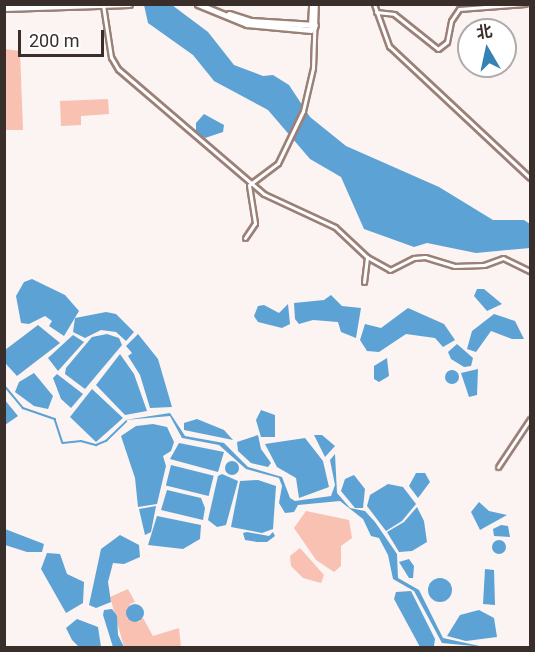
<!DOCTYPE html>
<meta charset="utf-8">
<style>
body{margin:0}
#map{position:relative;width:535px;height:652px;overflow:hidden;background:#fbf4f2;font-family:Roboto,"Noto Sans SC",sans-serif}
div>[style]{position:absolute}
.green>*{inset:0;background:#f8c1b1}
.water>*{inset:0;background:#5ca2d5;transform-origin:0 0}
.round{border-radius:50%}
.stream>*{height:1.5px;margin:-0.75px;padding:0 0.75px;transform-origin:0.75px;border-radius:0.75px;background:#5ca2d5}
.roads{filter:drop-shadow(2px 0 #9b8078) drop-shadow(-2px 0 #9b8078) drop-shadow(0 2px #9b8078) drop-shadow(0 -2px #9b8078)}
.street>*{height:3px;margin:-1.5px;padding:0 1.5px;transform-origin:1.5px;border-radius:1.5px;background:#fff}
.secondary>*{height:4.5px;margin:-2.25px;padding:0 2.25px;transform-origin:2.25px;border-radius:2.25px;background:#fff}
span{translate:-50% -50%;white-space:nowrap;text-align:center;line-height:1.15;-webkit-text-stroke:6px #fff;paint-order:stroke}
.frame{position:absolute;inset:0;border:6px solid #3a2e2b;pointer-events:none}
.north{position:absolute;left:457px;top:18px;width:60px;height:60px;box-sizing:border-box;background:#fff;border:2px solid #b0abaa;border-radius:50%;rotate:351deg;font-size:16px;font-weight:700;line-height:24px;text-align:center;color:#3a2e2b}
.north::after{content:'';display:block;margin:auto;width:21px;height:27px;background:#3782b5;clip-path:polygon(50% 0,100% 100%,50% 72%,0 100%)}
.scale{position:absolute;left:18px;top:30px;width:86px;height:27px;box-sizing:border-box;border:3px solid #3a2e2b;border-top:0;padding-left:8px;font-size:18px;line-height:21px;white-space:nowrap;color:#3a2e2b;-webkit-text-stroke:4px #fff;paint-order:stroke}
</style>
<div id="map">
<div class="green">
<i style="clip-path:polygon(5px 49px,20px 51px,23px 130px,5px 130px)"></i>
<i style="clip-path:polygon(108px 99px,109px 114px,81px 116px,81px 125px,61px 126px,60px 101px)"></i>
<i style="clip-path:polygon(306px 511px,349px 520px,352px 538px,341px 546px,341px 566px,334px 572px,316px 560px,294px 528px)"></i>
<i style="clip-path:polygon(300px 548px,324px 575px,321px 583px,303px 578px,291px 566px,290px 556px)"></i>
<i style="clip-path:polygon(128px 589px,135px 602px,130px 604px,127px 618px,139px 622px,143px 618px,153px 636px,179px 628px,181px 647px,124px 647px,110px 597px)"></i>
</div>
<div class="water">
<i style="clip-path:polygon(144px 5px,172px 5px,208px 32px,234px 65px,263px 76px,273px 75px,289px 85px,310px 117px,346px 146px,439px 187px,493px 220px,524px 220px,530px 224px,530px 248px,476px 253px,427px 243px,414px 247px,364px 229px,341px 177px,310px 159px,268px 110px,214px 81px,193px 55px,148px 23px)"></i>
<i style="clip-path:polygon(204px 114px,224px 125px,223px 132px,205px 138px,196px 132px,196px 123px)"></i>
<i style="clip-path:polygon(32px 279px,65px 295px,79px 311px,64px 336px,49px 326px,52px 321px,45px 316px,29px 324px,21px 323px,16px 296px,24px 282px)"></i>
<i style="clip-path:polygon(477px 289px,484px 289px,502px 304px,487px 311px,474px 296px)"></i>
<i style="clip-path:polygon(331px 295px,342px 306px,361px 308px,356px 338px,341px 332px,338px 322px,313px 320px,299px 324px,295px 319px,294px 303px,324px 300px)"></i>
<i style="clip-path:polygon(288px 304px,290px 324px,282px 328px,258px 322px,254px 316px,258px 306px,264px 305px,279px 313px)"></i>
<i style="clip-path:polygon(408px 308px,444px 324px,455px 340px,443px 347px,435px 338px,406px 334px,379px 352px,367px 351px,360px 340px,365px 324px,381px 328px)"></i>
<i style="clip-path:polygon(106px 312px,116px 314px,134px 332px,126px 341px,116px 332px,101px 330px,85px 338px,73px 332px,75px 318px)"></i>
<i style="clip-path:polygon(494px 314px,515px 321px,524px 339px,512px 339px,491px 331px,476px 352px,467px 349px,472px 331px)"></i>
<i style="clip-path:polygon(38px 325px,60px 343px,17px 376px,6px 364px,5px 350px)"></i>
<i style="clip-path:polygon(107px 334px,119px 338px,122px 345px,85px 389px,65px 374px,66px 368px,92px 337px)"></i>
<i style="clip-path:polygon(138px 334px,158px 359px,172px 407px,150px 408px,140px 375px,128px 356px,132px 353px,126px 346px)"></i>
<i style="clip-path:polygon(73px 335px,84px 342px,58px 371px,48px 358px)"></i>
<i style="clip-path:polygon(457px 344px,473px 358px,471px 366px,464px 367px,451px 359px,448px 352px)"></i>
<i style="clip-path:polygon(120px 354px,134px 374px,147px 411px,125px 415px,96px 385px)"></i>
<i style="clip-path:polygon(387px 358px,389px 376px,379px 382px,374px 379px,374px 366px)"></i>
<i style="clip-path:polygon(478px 369px,477px 395px,469px 397px,461px 373px)"></i>
<i class="round" style="left:445px;top:370px;width:14px;height:14px"></i>
<i style="clip-path:polygon(34px 373px,53px 396px,48px 409px,34px 406px,15px 392px,19px 382px)"></i>
<i style="clip-path:polygon(57px 374px,83px 394px,71px 408px,61px 399px,53px 378px)"></i>
<i style="clip-path:polygon(92px 389px,123px 418px,96px 442px,70px 417px)"></i>
<i style="clip-path:polygon(4px 399px,18px 416px,5px 425px,4px 425px)"></i>
<i style="clip-path:polygon(261px 410px,275px 415px,275px 437px,261px 437px,256px 420px)"></i>
<i style="clip-path:polygon(170px 413px,185px 436px,224px 443px,248px 467px,282px 477px,290px 498px,295px 501px,331px 496px,335px 485px,330px 460px,335px 454px,337px 493px,350px 508px,365px 511px,375px 522px,397px 554px,398px 578px,419px 590px,443px 638px,484px 647px,442px 643px,414px 591px,393px 579px,388px 555px,379px 538px,371px 536px,363px 519px,340px 501px,298px 505px,294px 512px,285px 513px,279px 503px,282px 486px,279px 478px,246px 469px,219px 445px,182px 438px,170px 416px,125px 420px)"></i>
<i style="clip-path:polygon(197px 419px,224px 430px,233px 440px,184px 430px,184px 423px)"></i>
<i style="clip-path:polygon(153px 424px,167px 427px,174px 442px,171px 451px,163px 456px,166px 466px,157px 504px,138px 507px,135px 478px,121px 436px,136px 426px)"></i>
<i style="clip-path:polygon(258px 435px,261px 449px,271px 463px,268px 467px,251px 463px,238px 451px,237px 442px)"></i>
<i style="clip-path:polygon(314px 435px,322px 435px,335px 446px,325px 457px)"></i>
<i style="clip-path:polygon(305px 438px,323px 461px,329px 487px,299px 498px,296px 478px,277px 467px,265px 444px)"></i>
<i style="clip-path:polygon(179px 443px,224px 452px,218px 472px,170px 459px)"></i>
<i class="round" style="left:225px;top:461px;width:14px;height:14px"></i>
<i style="left:171px;top:465px;width:44px;height:21px;rotate:14deg"></i>
<i style="clip-path:polygon(416px 473px,425px 473px,430px 482px,418px 498px,409px 486px)"></i>
<i style="clip-path:polygon(222px 474px,238px 481px,226px 525px,217px 527px,208px 520px,218px 476px)"></i>
<i style="clip-path:polygon(354px 475px,365px 489px,363px 508px,355px 508px,341px 491px,345px 479px)"></i>
<i style="clip-path:polygon(258px 480px,276px 486px,273px 529px,262px 533px,231px 527px,240px 481px)"></i>
<i style="clip-path:polygon(388px 484px,403px 487px,416px 504px,402px 521px,386px 531px,367px 506px,370px 495px)"></i>
<i style="clip-path:polygon(167px 490px,201px 498px,205px 508px,203px 520px,161px 510px)"></i>
<i style="clip-path:polygon(479px 502px,489px 511px,507px 515px,480px 530px,471px 512px)"></i>
<i style="clip-path:polygon(156px 506px,151px 532px,145px 535px,139px 509px)"></i>
<i style="clip-path:polygon(417px 507px,424px 521px,427px 542px,412px 551px,399px 552px,387px 532px,404px 522px)"></i>
<i style="clip-path:polygon(157px 516px,201px 525px,200px 539px,183px 549px,148px 545px)"></i>
<i style="clip-path:polygon(501px 525px,508px 526px,510px 537px,494px 536px,493px 529px)"></i>
<i style="clip-path:polygon(5px 529px,44px 544px,42px 552px,27px 552px,5px 545px)"></i>
<i style="clip-path:polygon(247px 532px,269px 536px,273px 532px,275px 536px,267px 542px,257px 542px,245px 540px,243px 533px)"></i>
<i style="clip-path:polygon(120px 535px,139px 545px,140px 557px,124px 564px,113px 563px,108px 582px,111px 602px,96px 608px,89px 605px,101px 549px)"></i>
<i class="round" style="left:492px;top:540px;width:14px;height:14px"></i>
<i style="clip-path:polygon(47px 553px,60px 554px,67px 574px,84px 582px,83px 603px,66px 613px,41px 569px)"></i>
<i style="clip-path:polygon(409px 559px,414px 566px,413px 578px,409px 578px,399px 562px)"></i>
<i style="clip-path:polygon(485px 569px,494px 570px,495px 605px,483px 604px)"></i>
<i class="round" style="left:428px;top:578px;width:24px;height:24px"></i>
<i style="clip-path:polygon(411px 591px,435px 639px,434px 646px,420px 647px,394px 599px,396px 592px)"></i>
<i class="round" style="left:126px;top:604px;width:18px;height:18px"></i>
<i style="clip-path:polygon(112px 609px,117px 616px,118px 635px,124px 647px,113px 647px,103px 615px,104px 610px)"></i>
<i style="clip-path:polygon(479px 610px,494px 618px,497px 637px,466px 641px,447px 636px,460px 615px)"></i>
<i style="clip-path:polygon(77px 619px,98px 627px,101px 647px,79px 647px,72px 640px,66px 628px)"></i>
</div>
<div class="stream">
<i style="left:4px;top:385px;width:30px;rotate:50deg"></i>
<i style="left:23px;top:408px;width:34px;rotate:19deg"></i>
<i style="left:55px;top:419px;width:25px;rotate:72deg"></i>
<i style="left:63px;top:443px;width:18px;rotate:-6deg"></i>
<i style="left:81px;top:441px;width:16px;rotate:15deg"></i>
<i style="left:96px;top:445px;width:11px;rotate:-22deg"></i>
<i style="left:106px;top:441px;width:28px;rotate:-44deg"></i>
</div>
<div class="roads">
<div class="street">
<i style="left:374px;top:4px;width:45px;rotate:70.3deg"></i>
<i style="left:389px;top:46px;width:193px;rotate:43.1deg"></i>
<i style="left:103px;top:5px;width:53px;rotate:81.3deg"></i>
<i style="left:111px;top:57px;width:14px;rotate:60deg"></i>
<i style="left:118px;top:69px;width:192px;rotate:40.6deg"></i>
<i style="left:264px;top:194px;width:78px;rotate:24.9deg"></i>
<i style="left:335px;top:227px;width:44px;rotate:43.2deg"></i>
<i style="left:376px;top:12px;width:18px;rotate:6deg"></i>
<i style="left:394px;top:14px;width:56px;rotate:38.5deg"></i>
<i style="left:438px;top:49px;width:11px;rotate:-38deg"></i>
<i style="left:447px;top:42px;width:21px;rotate:-79deg"></i>
<i style="left:451px;top:21px;width:14px;rotate:-56deg"></i>
<i style="left:459px;top:9px;width:66px;rotate:-4.3deg"></i>
<i style="left:245px;top:238px;width:18px;rotate:-56deg"></i>
<i style="left:255px;top:223px;width:38px;rotate:-99deg"></i>
<i style="left:249px;top:185px;width:36px;rotate:-37deg"></i>
<i style="left:278px;top:163px;width:58px;rotate:-64.3deg"></i>
<i style="left:303px;top:111px;width:44px;rotate:-76.9deg"></i>
<i style="left:313px;top:68px;width:38px;rotate:-88deg"></i>
<i style="left:364px;top:282px;width:25px;rotate:-83deg"></i>
<i style="left:367px;top:257px;width:26px;rotate:29deg"></i>
<i style="left:390px;top:270px;width:27px;rotate:-27deg"></i>
<i style="left:414px;top:258px;width:11px;rotate:-5deg"></i>
<i style="left:425px;top:257px;width:30px;rotate:17deg"></i>
<i style="left:454px;top:266px;width:30px;rotate:-2deg"></i>
<i style="left:484px;top:265px;width:20px;rotate:-20deg"></i>
<i style="left:503px;top:258px;width:30px;rotate:26deg"></i>
<i style="left:498px;top:467px;width:58px;rotate:-56.3deg"></i>
</div>
<div class="secondary">
<i style="left:198px;top:4px;width:53px;rotate:22.2deg"></i>
<i style="left:247px;top:24px;width:64px;rotate:5.4deg"></i>
<i style="left:4px;top:5px;width:27px;rotate:-2deg"></i>
<i style="left:4px;top:8px;width:125px;rotate:-1.8deg"></i>
<i style="left:229px;top:14px;width:23px;rotate:18deg"></i>
<i style="left:251px;top:21px;width:64px;rotate:3.6deg"></i>
<i style="left:311px;top:26px;width:22px;rotate:-87deg"></i>
<i style="left:314px;top:28px;width:24px;rotate:-88deg"></i>
</div>
</div>
<div class="frame"></div>
<div class="north">北</div>
<div class="scale">200 m</div>
</div>
